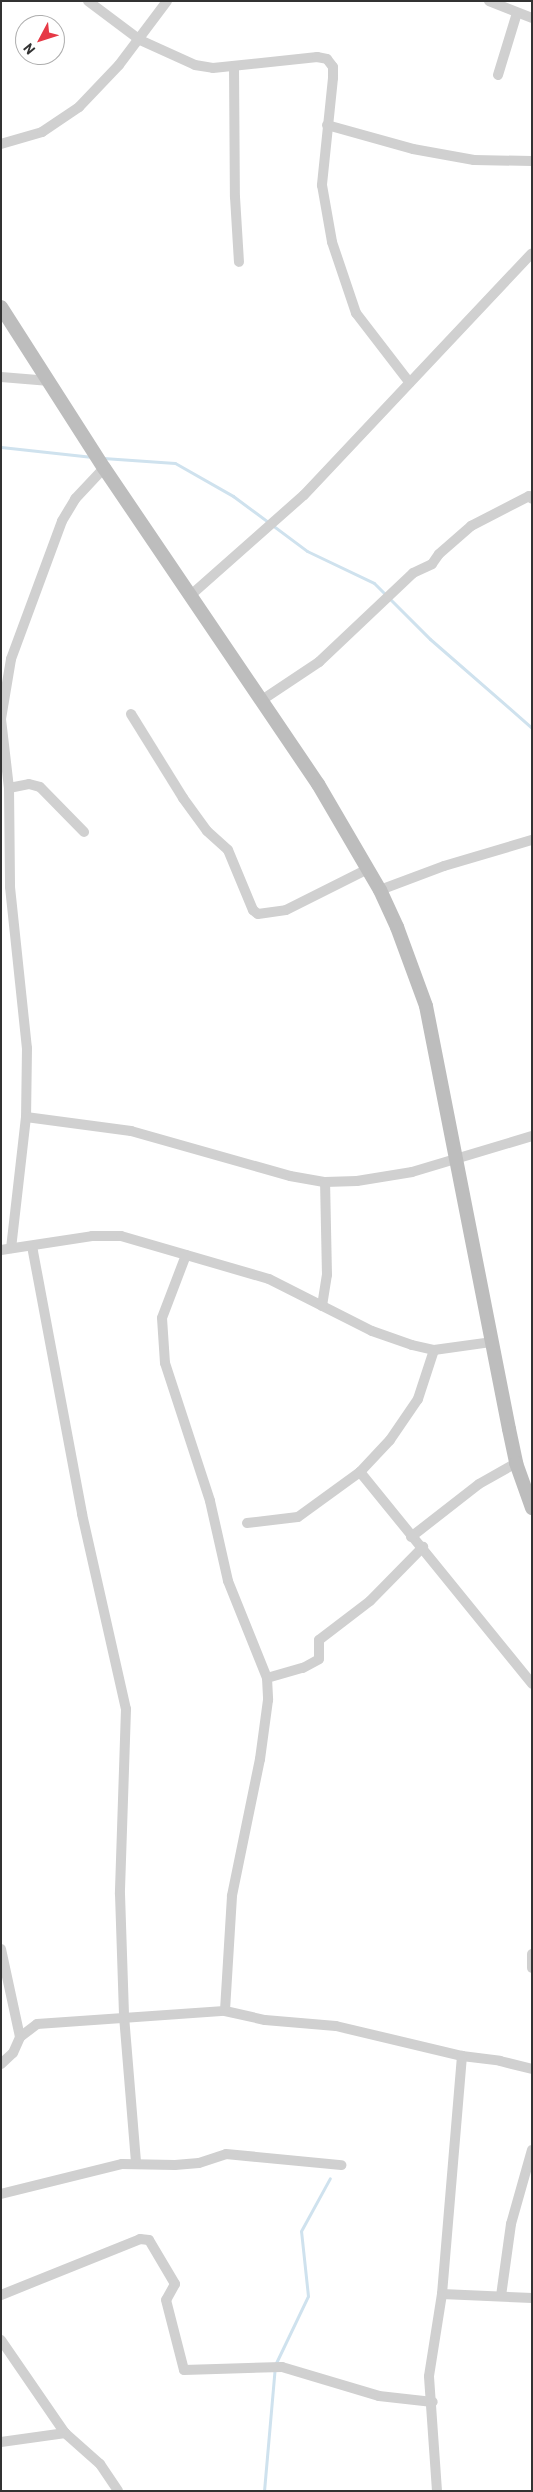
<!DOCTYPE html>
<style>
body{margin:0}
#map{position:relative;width:533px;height:2492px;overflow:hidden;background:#fff;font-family:Barlow,sans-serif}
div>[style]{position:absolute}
.stream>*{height:3px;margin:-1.5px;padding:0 1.5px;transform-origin:1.5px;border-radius:1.5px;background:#cfe2ee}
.street>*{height:10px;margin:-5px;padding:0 5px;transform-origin:5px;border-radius:5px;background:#d0d0d0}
.secondary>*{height:14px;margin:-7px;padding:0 7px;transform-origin:7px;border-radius:7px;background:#bdbdbd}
span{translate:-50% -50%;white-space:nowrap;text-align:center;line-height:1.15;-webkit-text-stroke:5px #fff;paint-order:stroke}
.frame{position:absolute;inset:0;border:2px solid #333;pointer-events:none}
.north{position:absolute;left:15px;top:15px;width:50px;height:50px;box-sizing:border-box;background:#fff;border:1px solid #adadad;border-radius:50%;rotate:230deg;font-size:14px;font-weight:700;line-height:20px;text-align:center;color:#333}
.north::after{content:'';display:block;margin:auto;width:18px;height:22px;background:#e63946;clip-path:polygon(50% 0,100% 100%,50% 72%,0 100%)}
</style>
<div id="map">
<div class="stream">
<i style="left:1px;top:447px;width:92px;rotate:6.3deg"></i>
<i style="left:103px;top:458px;width:72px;rotate:4deg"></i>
<i style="left:175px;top:463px;width:67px;rotate:29.6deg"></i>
<i style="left:233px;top:496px;width:92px;rotate:36.6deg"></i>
<i style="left:307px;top:551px;width:74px;rotate:25.5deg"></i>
<i style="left:374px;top:583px;width:79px;rotate:45deg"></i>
<i style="left:430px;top:639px;width:135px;rotate:41.1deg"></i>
<i style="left:264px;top:2491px;width:126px;rotate:-85deg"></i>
<i style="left:275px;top:2365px;width:76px;rotate:-64.4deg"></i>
<i style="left:308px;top:2296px;width:65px;rotate:-96.1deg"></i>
<i style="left:301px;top:2231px;width:60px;rotate:-61.3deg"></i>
</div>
<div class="street">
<i style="left:88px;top:1px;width:65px;rotate:36.9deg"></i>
<i style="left:140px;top:40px;width:60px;rotate:24.4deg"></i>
<i style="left:195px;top:65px;width:18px;rotate:9deg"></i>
<i style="left:213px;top:68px;width:105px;rotate:-6deg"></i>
<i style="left:317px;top:57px;width:10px;rotate:11deg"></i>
<i style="left:327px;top:59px;width:10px;rotate:53deg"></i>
<i style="left:333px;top:67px;width:11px;rotate:90deg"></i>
<i style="left:333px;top:78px;width:108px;rotate:95.9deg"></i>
<i style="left:322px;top:185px;width:58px;rotate:80deg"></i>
<i style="left:332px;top:242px;width:75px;rotate:71.3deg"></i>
<i style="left:356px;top:313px;width:88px;rotate:52.4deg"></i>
<i style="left:489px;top:1px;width:46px;rotate:21.6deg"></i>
<i style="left:234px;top:66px;width:131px;rotate:89.6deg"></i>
<i style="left:235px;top:197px;width:65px;rotate:86.5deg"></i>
<i style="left:498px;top:75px;width:65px;rotate:-73deg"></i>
<i style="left:327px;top:125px;width:89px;rotate:15.6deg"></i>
<i style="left:413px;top:149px;width:62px;rotate:10.2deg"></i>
<i style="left:474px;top:160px;width:58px;rotate:1deg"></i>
<i style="left:1px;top:144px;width:43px;rotate:-16.3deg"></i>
<i style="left:42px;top:132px;width:45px;rotate:-34deg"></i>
<i style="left:79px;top:107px;width:58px;rotate:-46.4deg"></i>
<i style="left:119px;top:65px;width:80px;rotate:-53.1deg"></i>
<i style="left:1px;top:377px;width:49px;rotate:4.7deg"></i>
<i style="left:192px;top:594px;width:149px;rotate:-41.5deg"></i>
<i style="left:304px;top:495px;width:332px;rotate:-46.7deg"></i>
<i style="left:262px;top:700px;width:69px;rotate:-33.7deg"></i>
<i style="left:319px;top:662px;width:129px;rotate:-43.4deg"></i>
<i style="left:413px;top:573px;width:21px;rotate:-25deg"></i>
<i style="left:432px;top:564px;width:12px;rotate:-55deg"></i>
<i style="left:439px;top:554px;width:43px;rotate:-41.2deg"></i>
<i style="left:471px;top:526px;width:65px;rotate:-27.3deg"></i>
<i style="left:529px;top:496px;width:4px;rotate:45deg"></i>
<i style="left:131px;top:714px;width:99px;rotate:58.2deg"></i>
<i style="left:183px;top:798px;width:41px;rotate:54deg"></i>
<i style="left:207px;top:831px;width:28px;rotate:42deg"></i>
<i style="left:228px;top:850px;width:65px;rotate:67.4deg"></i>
<i style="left:253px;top:910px;width:6px;rotate:39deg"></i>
<i style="left:258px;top:914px;width:28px;rotate:-8deg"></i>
<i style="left:286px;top:910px;width:92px;rotate:-26.6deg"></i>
<i style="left:1px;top:719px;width:69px;rotate:83.4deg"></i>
<i style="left:9px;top:788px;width:99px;rotate:89.4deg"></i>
<i style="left:10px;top:887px;width:162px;rotate:84deg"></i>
<i style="left:27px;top:1048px;width:69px;rotate:90.8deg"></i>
<i style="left:26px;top:1117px;width:132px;rotate:96.5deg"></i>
<i style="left:1px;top:719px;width:61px;rotate:-80.5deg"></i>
<i style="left:11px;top:659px;width:147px;rotate:-69.7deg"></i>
<i style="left:62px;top:521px;width:26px;rotate:-59deg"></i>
<i style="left:75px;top:499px;width:42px;rotate:-46.9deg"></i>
<i style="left:9px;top:788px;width:20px;rotate:-11deg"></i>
<i style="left:29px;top:784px;width:11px;rotate:15deg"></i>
<i style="left:40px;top:787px;width:63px;rotate:45.6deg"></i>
<i style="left:380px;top:890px;width:68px;rotate:-20.6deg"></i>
<i style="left:444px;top:866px;width:92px;rotate:-16.5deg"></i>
<i style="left:26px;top:1117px;width:106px;rotate:7.6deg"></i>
<i style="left:131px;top:1131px;width:165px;rotate:15.8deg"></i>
<i style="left:290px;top:1176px;width:36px;rotate:10deg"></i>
<i style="left:325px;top:1182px;width:32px;rotate:-2deg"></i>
<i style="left:357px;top:1181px;width:56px;rotate:-9.3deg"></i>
<i style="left:412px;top:1172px;width:125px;rotate:-16.7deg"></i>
<i style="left:32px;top:1246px;width:273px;rotate:79.4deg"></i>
<i style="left:82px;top:1514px;width:200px;rotate:77.3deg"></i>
<i style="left:126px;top:1709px;width:185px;rotate:91.9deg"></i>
<i style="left:120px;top:1894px;width:122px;rotate:88.1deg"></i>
<i style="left:124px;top:2016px;width:147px;rotate:85.3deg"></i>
<i style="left:1px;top:1250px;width:92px;rotate:-8.7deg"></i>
<i style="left:92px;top:1236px;width:29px"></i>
<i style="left:121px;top:1236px;width:154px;rotate:16.2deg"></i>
<i style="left:269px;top:1279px;width:115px;rotate:26.8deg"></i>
<i style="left:372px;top:1331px;width:42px;rotate:19.3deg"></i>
<i style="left:412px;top:1345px;width:23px;rotate:13deg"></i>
<i style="left:434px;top:1350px;width:59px;rotate:-7.9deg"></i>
<i style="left:186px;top:1255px;width:67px;rotate:110.9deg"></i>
<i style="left:162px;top:1318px;width:45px;rotate:86.2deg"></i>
<i style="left:165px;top:1363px;width:145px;rotate:71.9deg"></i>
<i style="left:210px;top:1501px;width:82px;rotate:77.3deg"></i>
<i style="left:228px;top:1581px;width:105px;rotate:68.1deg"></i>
<i style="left:267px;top:1678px;width:22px;rotate:87deg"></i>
<i style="left:268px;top:1700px;width:60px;rotate:97.7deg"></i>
<i style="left:260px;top:1759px;width:140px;rotate:101.6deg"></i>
<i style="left:232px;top:1896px;width:115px;rotate:93.5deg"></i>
<i style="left:322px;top:1306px;width:31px;rotate:-81deg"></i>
<i style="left:327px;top:1275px;width:93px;rotate:-91.2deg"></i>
<i style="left:434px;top:1350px;width:52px;rotate:108.1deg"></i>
<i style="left:418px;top:1399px;width:50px;rotate:124.3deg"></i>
<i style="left:390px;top:1440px;width:44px;rotate:133.2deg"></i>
<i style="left:360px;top:1472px;width:273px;rotate:50.9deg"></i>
<i style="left:247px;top:1523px;width:51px;rotate:-6.7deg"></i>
<i style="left:298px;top:1517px;width:77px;rotate:-36deg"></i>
<i style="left:411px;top:1537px;width:86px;rotate:-37.9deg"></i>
<i style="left:479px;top:1484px;width:43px;rotate:-29.6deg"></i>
<i style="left:267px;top:1678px;width:37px;rotate:-16deg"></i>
<i style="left:303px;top:1668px;width:18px;rotate:-29deg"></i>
<i style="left:319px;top:1659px;width:19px;rotate:-90deg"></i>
<i style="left:319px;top:1640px;width:64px;rotate:-37.4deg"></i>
<i style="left:370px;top:1601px;width:76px;rotate:-45.5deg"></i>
<i style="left:1px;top:1949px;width:90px;rotate:77.8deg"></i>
<i style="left:532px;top:1954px;width:14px;rotate:90deg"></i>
<i style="left:1px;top:2064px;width:16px;rotate:-43deg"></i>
<i style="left:13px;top:2053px;width:17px;rotate:-66deg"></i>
<i style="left:20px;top:2037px;width:21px;rotate:-37deg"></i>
<i style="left:37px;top:2024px;width:188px;rotate:-4deg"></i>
<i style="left:225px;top:2011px;width:41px;rotate:12.7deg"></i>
<i style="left:265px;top:2020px;width:71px;rotate:4.8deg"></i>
<i style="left:336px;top:2026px;width:130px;rotate:13.4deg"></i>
<i style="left:462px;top:2056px;width:38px;rotate:7deg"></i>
<i style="left:500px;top:2061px;width:33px;rotate:14deg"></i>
<i style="left:1px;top:2194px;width:125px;rotate:-13.9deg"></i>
<i style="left:122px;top:2164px;width:53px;rotate:1.1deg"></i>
<i style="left:175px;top:2165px;width:24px;rotate:-5deg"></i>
<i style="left:199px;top:2163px;width:28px;rotate:-18deg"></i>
<i style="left:226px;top:2154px;width:116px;rotate:5.5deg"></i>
<i style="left:442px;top:2294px;width:90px;rotate:2.5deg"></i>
<i style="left:1px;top:2295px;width:150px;rotate:-21.9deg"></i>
<i style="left:140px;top:2239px;width:9px;rotate:6deg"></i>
<i style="left:149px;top:2240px;width:51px;rotate:59.4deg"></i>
<i style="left:175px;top:2284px;width:18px;rotate:119deg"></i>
<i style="left:166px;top:2300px;width:72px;rotate:75.6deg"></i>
<i style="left:184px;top:2370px;width:98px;rotate:-1.8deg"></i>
<i style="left:282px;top:2367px;width:101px;rotate:16.6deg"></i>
<i style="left:379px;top:2396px;width:54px;rotate:6.3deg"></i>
<i style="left:501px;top:2296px;width:73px;rotate:-82.1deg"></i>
<i style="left:511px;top:2224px;width:77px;rotate:-74.2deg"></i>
<i style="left:1px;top:2340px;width:113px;rotate:55.5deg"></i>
<i style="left:65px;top:2433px;width:47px;rotate:41.5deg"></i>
<i style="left:100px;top:2464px;width:32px;rotate:56deg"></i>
<i style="left:1px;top:2442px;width:65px;rotate:-8deg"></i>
<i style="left:437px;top:2491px;width:115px;rotate:-94deg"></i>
<i style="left:429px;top:2376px;width:83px;rotate:-81deg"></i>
<i style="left:442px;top:2294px;width:239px;rotate:-85.2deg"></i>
</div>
<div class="secondary">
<i style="left:1px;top:307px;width:191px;rotate:57.4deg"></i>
<i style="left:104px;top:468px;width:382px;rotate:55.9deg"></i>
<i style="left:318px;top:784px;width:123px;rotate:59.7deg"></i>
<i style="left:380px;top:890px;width:41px;rotate:65.3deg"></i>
<i style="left:397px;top:927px;width:84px;rotate:69.8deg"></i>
<i style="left:426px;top:1006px;width:431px;rotate:78.9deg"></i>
<i style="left:509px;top:1429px;width:35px;rotate:78deg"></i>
<i style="left:516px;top:1463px;width:48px;rotate:70.4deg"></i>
</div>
<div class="frame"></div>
<div class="north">N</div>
</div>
